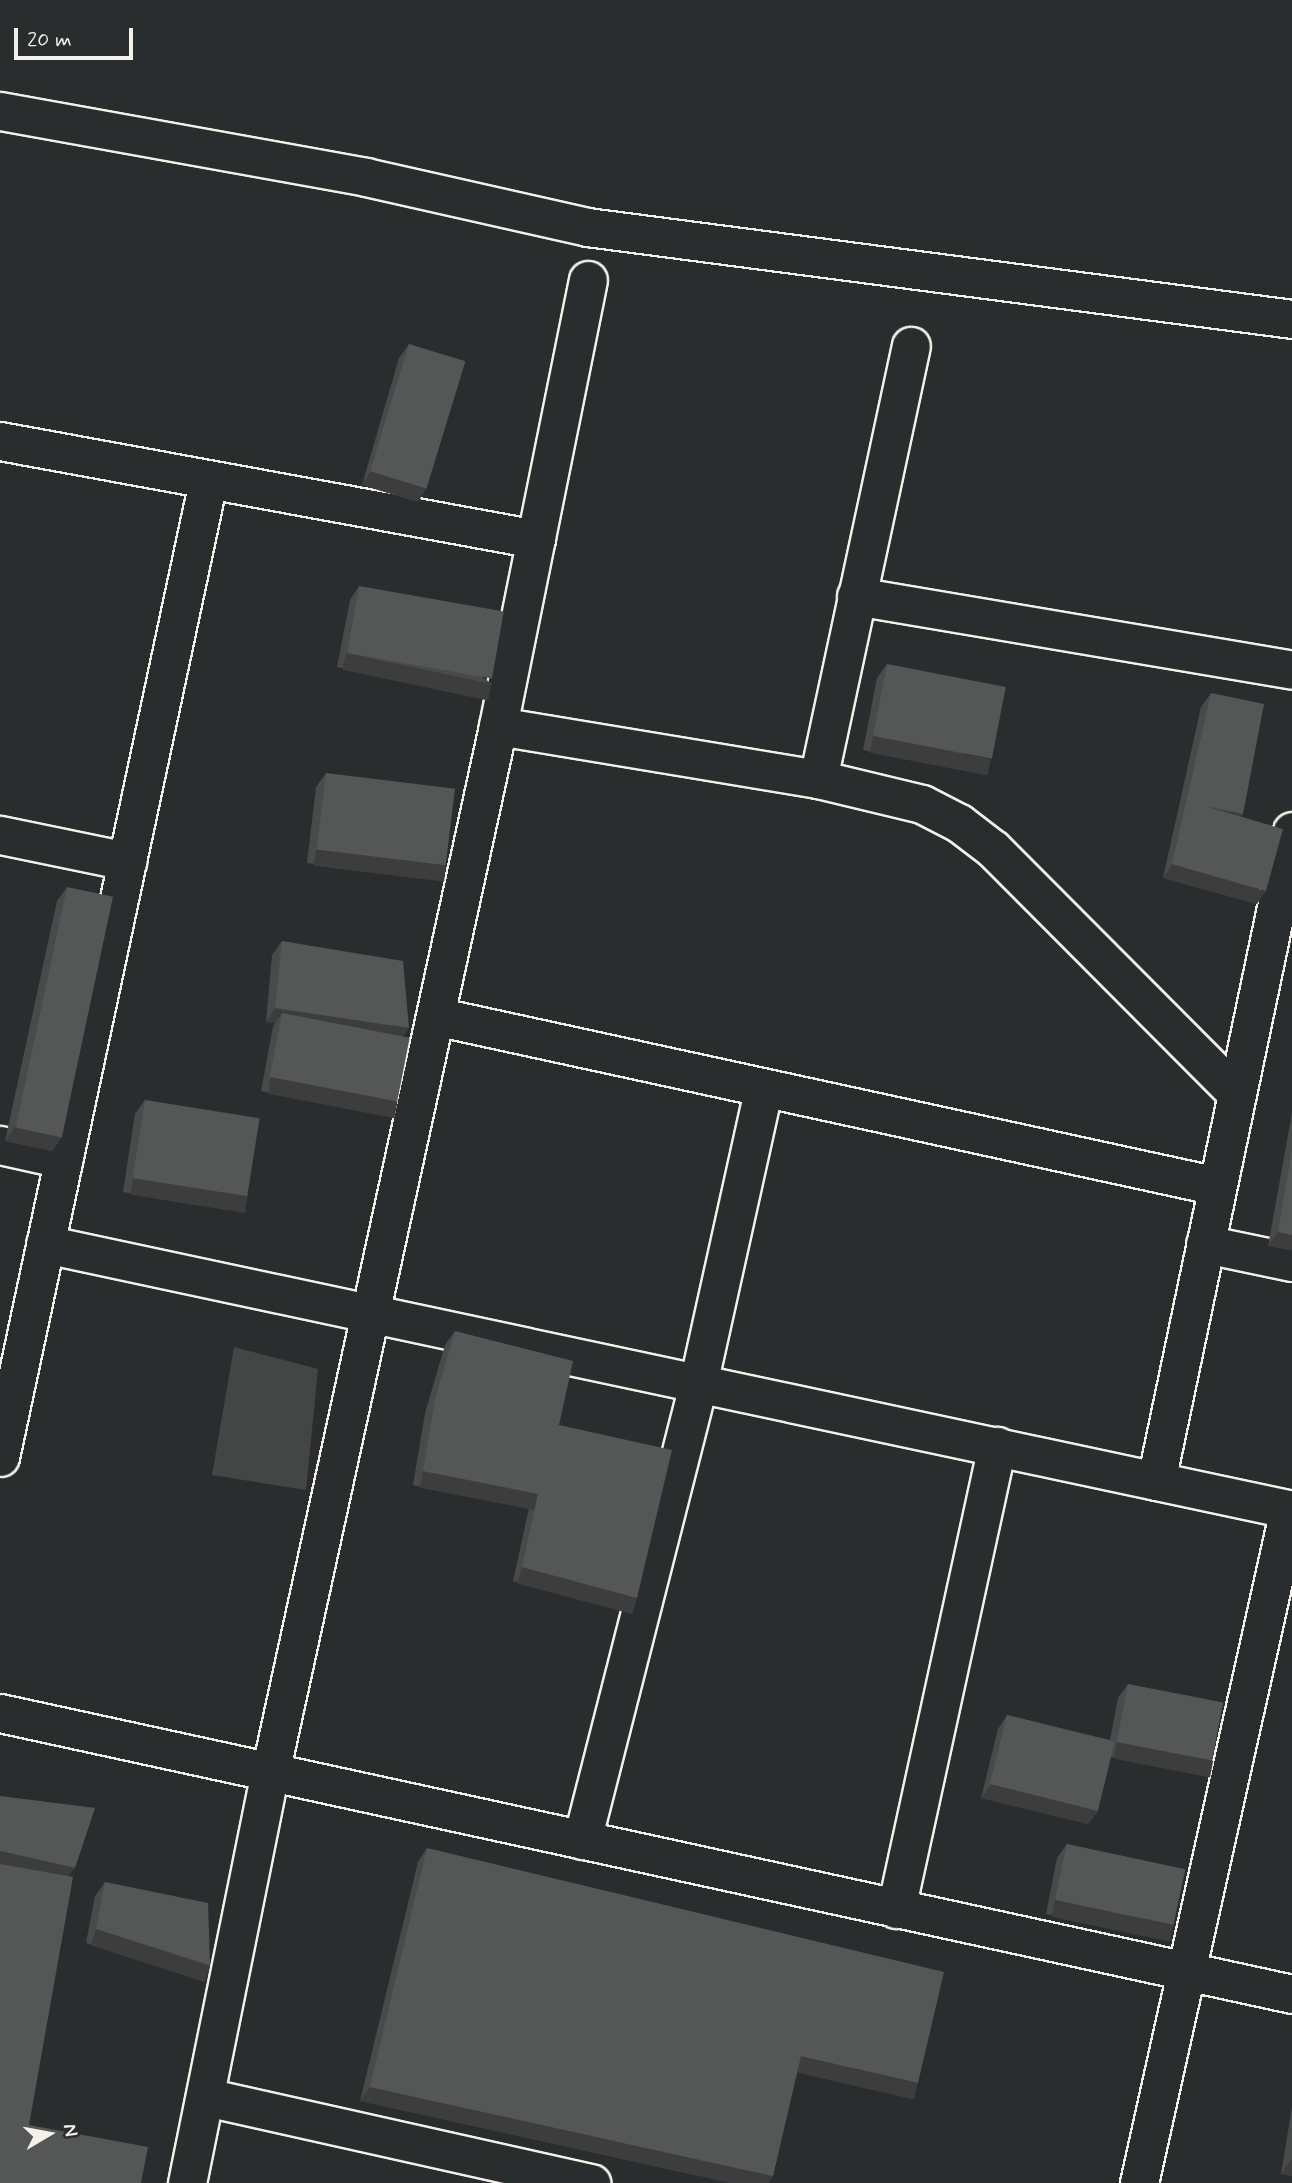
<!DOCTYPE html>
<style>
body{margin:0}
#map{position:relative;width:1292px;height:2183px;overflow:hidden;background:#2a2d2e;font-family:Mynerve,sans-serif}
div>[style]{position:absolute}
.green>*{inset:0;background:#444645}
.roads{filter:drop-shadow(2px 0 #f4f1e8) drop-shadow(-2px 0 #f4f1e8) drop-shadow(0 2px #f4f1e8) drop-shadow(0 -2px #f4f1e8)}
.minor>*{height:37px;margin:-18.5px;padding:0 18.5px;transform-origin:18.5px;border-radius:18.5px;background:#2a2d2e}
.wall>*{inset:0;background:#494b4a}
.shaded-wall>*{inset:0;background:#3c3d3c;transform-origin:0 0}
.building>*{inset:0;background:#555756;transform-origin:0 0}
span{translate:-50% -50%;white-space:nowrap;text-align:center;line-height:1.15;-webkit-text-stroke:5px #2a2d2e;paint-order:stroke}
.north{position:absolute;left:14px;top:2099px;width:70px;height:70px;-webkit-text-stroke:5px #2a2d2e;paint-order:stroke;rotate:80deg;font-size:19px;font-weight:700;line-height:28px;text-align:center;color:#f4f1e8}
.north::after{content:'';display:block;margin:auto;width:24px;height:32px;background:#f4f1e8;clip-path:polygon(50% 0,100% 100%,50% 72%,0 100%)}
.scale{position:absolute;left:14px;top:28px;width:119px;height:32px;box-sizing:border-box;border:4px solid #f4f1e8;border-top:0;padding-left:9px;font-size:21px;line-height:24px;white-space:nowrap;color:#f4f1e8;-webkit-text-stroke:5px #2a2d2e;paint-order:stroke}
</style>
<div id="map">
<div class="green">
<i style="clip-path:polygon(234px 1347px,318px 1369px,306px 1490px,212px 1475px)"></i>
</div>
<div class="roads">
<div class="minor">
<i style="left:0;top:111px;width:372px;rotate:10.2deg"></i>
<i style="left:366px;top:177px;width:227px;rotate:12.7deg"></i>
<i style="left:587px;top:227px;width:711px;rotate:7.43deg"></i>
<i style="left:0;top:441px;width:545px;rotate:10.36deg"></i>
<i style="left:856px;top:596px;width:442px;rotate:9.6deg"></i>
<i style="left:498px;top:726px;width:324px;rotate:9.4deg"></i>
<i style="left:818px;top:779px;width:107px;rotate:13.5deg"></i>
<i style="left:922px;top:804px;width:42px;rotate:27.2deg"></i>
<i style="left:959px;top:823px;width:43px;rotate:37.4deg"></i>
<i style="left:993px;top:849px;width:342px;rotate:45.1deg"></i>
<i style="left:818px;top:779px;width:443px;rotate:-77.9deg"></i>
<i style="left:0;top:835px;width:130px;rotate:11.6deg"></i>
<i style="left:435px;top:1016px;width:800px;rotate:12.26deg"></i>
<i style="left:0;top:1145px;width:65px;rotate:12.5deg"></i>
<i style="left:45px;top:1244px;width:1275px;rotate:12.04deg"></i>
<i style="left:1205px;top:1244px;width:89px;rotate:11.7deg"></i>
<i style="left:0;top:1457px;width:998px;rotate:-77.97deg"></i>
<i style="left:1156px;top:1481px;width:664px;rotate:-78.18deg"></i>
<i style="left:0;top:1713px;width:1322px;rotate:12.27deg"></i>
<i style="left:582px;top:1840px;width:471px;rotate:-75.7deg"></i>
<i style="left:698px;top:1384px;width:300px;rotate:-77.5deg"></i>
<i style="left:896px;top:1909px;width:474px;rotate:-77.7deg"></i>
<i style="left:206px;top:2097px;width:395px;rotate:12.6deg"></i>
<i style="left:187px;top:2183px;width:418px;rotate:-78.6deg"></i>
<i style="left:270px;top:1773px;width:1072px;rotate:-77.71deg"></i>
<i style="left:498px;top:726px;width:455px;rotate:-78.6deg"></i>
<i style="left:1139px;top:2183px;width:690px;rotate:-77.45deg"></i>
</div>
</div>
<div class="wall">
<i style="clip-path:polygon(409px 344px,418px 502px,362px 485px,399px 358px)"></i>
<i style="clip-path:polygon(359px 586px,492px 684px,482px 697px,337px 667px,350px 600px)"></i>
<i style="clip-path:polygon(887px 664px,982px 774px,863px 750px,877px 678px)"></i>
<i style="clip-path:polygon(1211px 693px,1243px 814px,1241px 817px,1257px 904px,1163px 878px,1201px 707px)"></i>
<i style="clip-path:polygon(326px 773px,446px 865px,436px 879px,307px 863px,316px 787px)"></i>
<i style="clip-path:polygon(67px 887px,62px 1137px,52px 1151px,5px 1141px,57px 901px)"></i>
<i style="clip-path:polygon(282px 941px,403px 1035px,389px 1115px,261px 1091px,273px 1027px,275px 1023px,266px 1022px,272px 955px)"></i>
<i style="clip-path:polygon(145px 1100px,237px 1211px,123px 1192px,135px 1114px)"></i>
<i style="clip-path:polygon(1292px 1113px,1292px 1250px,1268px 1246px)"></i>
<i style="clip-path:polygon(455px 1331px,559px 1425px,637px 1598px,627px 1612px,513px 1581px,529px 1508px,413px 1485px,425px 1413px,445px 1345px)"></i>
<i style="clip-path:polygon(1128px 1684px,1203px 1774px,1111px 1757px,1098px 1811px,1088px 1824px,981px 1798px,998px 1729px,1007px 1715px,1110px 1740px,1118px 1698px)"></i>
<i style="clip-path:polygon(1067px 1844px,1163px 1939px,1046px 1914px,1057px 1858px)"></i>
<i style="clip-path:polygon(427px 1848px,909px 2097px,797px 2071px,773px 2176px,768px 2183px,731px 2183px,360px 2101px,418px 1862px)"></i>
<i style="clip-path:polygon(105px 1882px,210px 1965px,201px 1979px,86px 1943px,95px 1896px)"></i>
<i style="clip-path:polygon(1292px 2107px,1292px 2176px,1281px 2174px)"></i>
</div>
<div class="shaded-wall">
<i style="clip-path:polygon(371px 471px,427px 488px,418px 502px,362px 485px)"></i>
<i style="left:346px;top:653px;width:149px;height:17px;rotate:12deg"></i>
<i style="left:873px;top:736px;width:120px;height:17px;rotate:11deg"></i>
<i style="clip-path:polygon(1205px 806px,1243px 814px,1233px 828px)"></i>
<i style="left:316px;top:849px;width:131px;height:17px;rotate:7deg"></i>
<i style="clip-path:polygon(1172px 864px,1266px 891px,1257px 904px,1163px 878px)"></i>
<i style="clip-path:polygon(275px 1008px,409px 1028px,399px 1042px,282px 1013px,275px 1023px,266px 1022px)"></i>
<i style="left:271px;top:1077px;width:129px;height:17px;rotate:11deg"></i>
<i style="clip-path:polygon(15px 1127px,62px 1137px,52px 1151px,5px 1141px)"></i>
<i style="left:133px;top:1178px;width:116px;height:17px;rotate:9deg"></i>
<i style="clip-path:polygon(1278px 1232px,1292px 1235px,1292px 1250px,1268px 1246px)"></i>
<i style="left:423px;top:1471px;width:117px;height:17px;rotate:11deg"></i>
<i style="left:522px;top:1567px;width:119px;height:17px;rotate:15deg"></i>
<i style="left:1117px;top:1742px;width:98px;height:17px;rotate:11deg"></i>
<i style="clip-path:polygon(991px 1784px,1098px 1811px,1088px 1824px,981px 1798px)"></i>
<i style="clip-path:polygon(0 1851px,75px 1868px,65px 1882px,0 1867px)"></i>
<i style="left:1055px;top:1900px;width:121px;height:17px;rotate:12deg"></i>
<i style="left:96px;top:1929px;width:120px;height:17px;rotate:18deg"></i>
<i style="left:801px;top:2056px;width:120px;height:17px;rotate:13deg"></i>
<i style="clip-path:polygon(370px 2087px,773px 2176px,768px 2183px,731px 2183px,360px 2101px)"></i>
<i style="clip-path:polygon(1291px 2160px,1292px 2160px,1292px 2176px,1281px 2174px)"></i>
</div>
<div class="building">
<i style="left:409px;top:344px;width:59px;height:133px;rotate:17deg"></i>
<i style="left:359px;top:586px;width:147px;height:68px;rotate:10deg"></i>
<i style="left:887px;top:664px;width:121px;height:73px;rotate:11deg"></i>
<i style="clip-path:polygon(1211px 693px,1264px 704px,1243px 814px,1205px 806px,1283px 829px,1266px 891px,1172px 864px)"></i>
<i style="left:326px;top:773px;width:130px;height:77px;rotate:7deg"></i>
<i style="left:67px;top:887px;width:47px;height:246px;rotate:12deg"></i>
<i style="clip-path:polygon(282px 941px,403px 961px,409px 1028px,275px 1008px)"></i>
<i style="left:282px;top:1013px;width:130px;height:65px;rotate:11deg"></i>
<i style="left:145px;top:1100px;width:116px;height:79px;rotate:9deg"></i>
<i style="clip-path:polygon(1292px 1150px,1292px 1235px,1278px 1232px)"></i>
<i style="clip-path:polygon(455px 1331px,573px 1361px,559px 1425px,672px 1450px,637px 1598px,522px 1567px,538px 1494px,423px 1471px,435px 1399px)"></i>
<i style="left:1128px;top:1684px;width:97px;height:59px;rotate:11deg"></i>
<i style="left:1007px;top:1715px;width:111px;height:71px;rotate:14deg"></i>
<i style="clip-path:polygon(0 1796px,95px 1808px,75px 1868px,0 1851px)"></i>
<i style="left:1067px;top:1844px;width:121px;height:57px;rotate:12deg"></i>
<i style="clip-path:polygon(427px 1848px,944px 1972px,918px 2083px,801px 2056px,773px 2176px,370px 2087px)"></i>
<i style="clip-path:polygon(0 1864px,73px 1877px,29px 2125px,148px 2147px,141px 2183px,0 2183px)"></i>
<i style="clip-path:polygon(105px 1882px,208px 1903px,210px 1965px,96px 1929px)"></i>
</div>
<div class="north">N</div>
<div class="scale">20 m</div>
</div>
